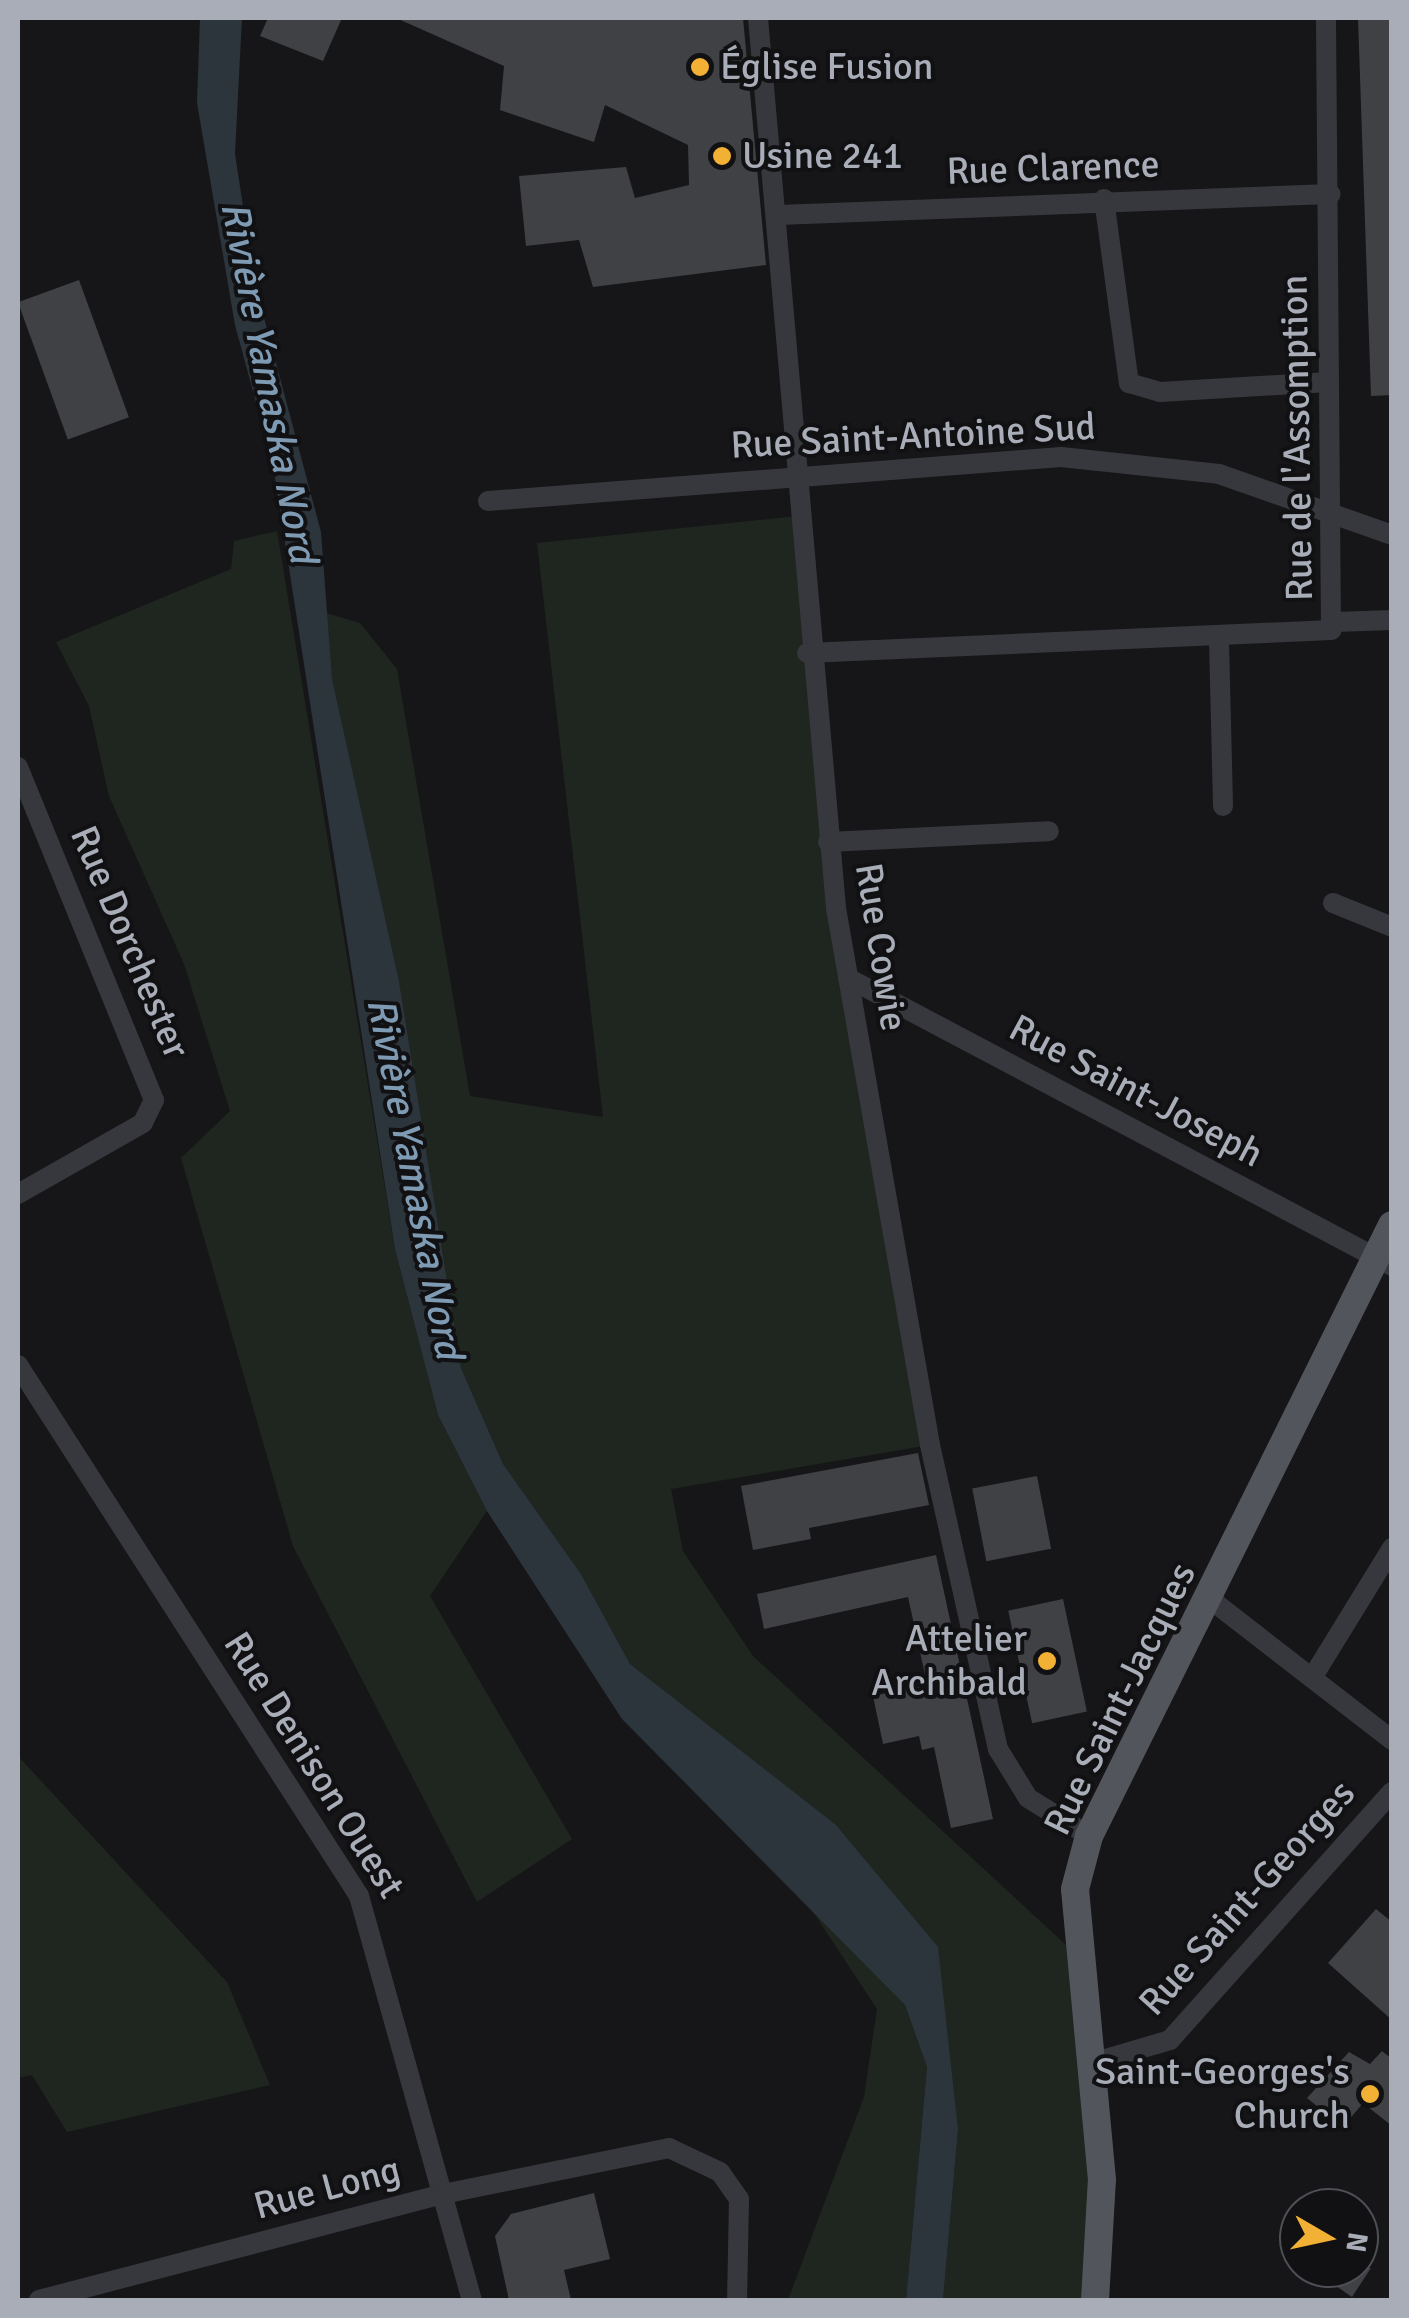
<!DOCTYPE html>
<meta charset="utf-8">
<style>
body{margin:0}
#map{position:relative;width:1409px;height:2318px;overflow:hidden;background:#161618;font-family:Signika,sans-serif}
div>[style]{position:absolute}
.green>*{inset:0;background:#1e261f}
.water>*{inset:0;background:#2c353c}
.building>*{inset:0;background:#404145;transform-origin:0 0}
.minor>*{height:20px;margin:-10px;padding:0 10px;transform-origin:10px;border-radius:10px;background:#37383d}
.major>*{height:28px;margin:-14px;padding:0 14px;transform-origin:14px;border-radius:14px;background:#53555c}
.dots>*{width:28px;height:28px;translate:-50% -50%;box-sizing:border-box;border:5px solid #111113;border-radius:50%}
span{translate:-50% -50%;white-space:nowrap;text-align:center;line-height:1.15;-webkit-text-stroke:8px #111113;paint-order:stroke}
.poi-label{font-size:38px;color:#a8adb8}
.left{translate:0 -50%;text-align:left}
.right{translate:-100% -50%;text-align:right}
.street-label{font-size:38px;color:#a8adb8}
.water-label{font-size:40px;color:#7f9bb3;font-style:italic}
.frame{position:absolute;inset:0;border:20px solid #a8adb8;pointer-events:none}
.north{position:absolute;left:1279px;top:2188px;width:100px;height:100px;box-sizing:border-box;background:#111113;border:2px solid #4d4f55;border-radius:50%;rotate:99deg;font-size:28px;font-weight:700;line-height:40px;text-align:center;color:#a8adb8}
.north::after{content:'';display:block;margin:auto;width:35px;height:45px;background:#f2b134;clip-path:polygon(50% 0,100% 100%,50% 72%,0 100%)}
</style>
<div id="map">
<div class="green">
<i style="clip-path:polygon(797px 516px,836px 908px,930px 1445px,671px 1489px,683px 1551px,753px 1656px,1078px 1956px,1095px 2062px,1091px 2300px,943px 2300px,958px 2130px,835px 1824px,630px 1664px,581px 1574px,503px 1464px,461px 1368px,399px 981px,332px 680px,323px 612px,360px 623px,397px 669px,470px 1096px,603px 1117px,537px 543px)"></i>
<i style="clip-path:polygon(277px 531px,395px 1249px,438px 1415px,487px 1511px,430px 1596px,572px 1839px,477px 1902px,293px 1546px,181px 1158px,230px 1111px,184px 964px,109px 796px,89px 706px,56px 642px,231px 569px,234px 541px)"></i>
<i style="clip-path:polygon(18px 1756px,227px 1982px,270px 2085px,67px 2132px,32px 2075px,18px 2078px)"></i>
<i style="clip-path:polygon(798px 1889px,905px 2005px,927px 2067px,906px 2300px,788px 2300px,864px 2097px,877px 2009px)"></i>
</div>
<div class="water">
<i style="clip-path:polygon(200px 18px,242px 18px,235px 154px,255px 284px,321px 532px,332px 679px,399px 981px,461px 1368px,503px 1464px,581px 1574px,630px 1664px,835px 1824px,938px 1947px,958px 2130px,943px 2300px,906px 2300px,927px 2067px,905px 2005px,622px 1719px,487px 1511px,438px 1415px,395px 1249px,273px 465px,235px 325px,197px 103px)"></i>
</div>
<div class="building">
<i style="clip-path:polygon(268px 18px,342px 18px,323px 61px,260px 36px)"></i>
<i style="clip-path:polygon(396px 18px,743px 18px,766px 265px,593px 287px,579px 240px,526px 246px,519px 176px,626px 167px,635px 198px,689px 185px,688px 145px,605px 105px,594px 142px,500px 110px,504px 66px)"></i>
<i style="clip-path:polygon(1358px 18px,1392px 18px,1392px 395px,1371px 396px)"></i>
<i style="left:79px;top:280px;width:146px;height:65px;rotate:70deg"></i>
<i style="clip-path:polygon(918px 1453px,929px 1505px,809px 1528px,811px 1539px,753px 1550px,741px 1486px)"></i>
<i style="left:1037px;top:1476px;width:74px;height:66px;rotate:79deg"></i>
<i style="clip-path:polygon(936px 1555px,993px 1819px,951px 1828px,934px 1747px,922px 1750px,919px 1736px,883px 1744px,873px 1696px,927px 1684px,908px 1597px,764px 1629px,757px 1594px)"></i>
<i style="left:1063px;top:1599px;width:115px;height:56px;rotate:78deg"></i>
<i style="clip-path:polygon(1376px 1909px,1392px 1922px,1392px 2020px,1328px 1963px)"></i>
<i style="clip-path:polygon(1382px 2051px,1392px 2059px,1392px 2126px,1363px 2103px,1343px 2127px,1307px 2098px,1349px 2052px,1370px 2064px)"></i>
<i style="clip-path:polygon(594px 2193px,610px 2259px,564px 2270px,571px 2300px,509px 2300px,495px 2236px,511px 2214px)"></i>
<i style="clip-path:polygon(1310px 2268px,1371px 2268px,1352px 2297px)"></i>
</div>
<div class="minor">
<i style="left:758px;top:18px;width:893px;rotate:84.99deg"></i>
<i style="left:836px;top:908px;width:545px;rotate:80.07deg"></i>
<i style="left:930px;top:1445px;width:312px;rotate:77.4deg"></i>
<i style="left:998px;top:1749px;width:57px;rotate:58.5deg"></i>
<i style="left:1028px;top:1798px;width:72px;rotate:31.9deg"></i>
<i style="left:1104px;top:199px;width:186px;rotate:82.3deg"></i>
<i style="left:1129px;top:383px;width:32px;rotate:16deg"></i>
<i style="left:1160px;top:392px;width:169px;rotate:-3.4deg"></i>
<i style="left:778px;top:215px;width:553px;rotate:-2.17deg"></i>
<i style="left:488px;top:501px;width:575px;rotate:-4.39deg"></i>
<i style="left:1061px;top:457px;width:159px;rotate:6.1deg"></i>
<i style="left:1219px;top:474px;width:183px;rotate:19.4deg"></i>
<i style="left:1334px;top:622px;width:58px;rotate:-2deg"></i>
<i style="left:1219px;top:641px;width:165px;rotate:88.6deg"></i>
<i style="left:807px;top:653px;width:525px;rotate:-2.51deg"></i>
<i style="left:1331px;top:630px;width:612px;rotate:-90.47deg"></i>
<i style="left:18px;top:767px;width:360px;rotate:67.8deg"></i>
<i style="left:154px;top:1100px;width:25px;rotate:116deg"></i>
<i style="left:143px;top:1123px;width:144px;rotate:150.4deg"></i>
<i style="left:828px;top:842px;width:221px;rotate:-2.8deg"></i>
<i style="left:1333px;top:903px;width:64px;rotate:22.1deg"></i>
<i style="left:848px;top:978px;width:616px;rotate:27.9deg"></i>
<i style="left:18px;top:1365px;width:631px;rotate:57.29deg"></i>
<i style="left:359px;top:1896px;width:420px;rotate:74.4deg"></i>
<i style="left:1210px;top:1599px;width:230px;rotate:37.8deg"></i>
<i style="left:1312px;top:1678px;width:153px;rotate:-58.4deg"></i>
<i style="left:1095px;top:2062px;width:78px;rotate:-16.3deg"></i>
<i style="left:1170px;top:2040px;width:333px;rotate:-48.2deg"></i>
<i style="left:39px;top:2300px;width:418px;rotate:-14.7deg"></i>
<i style="left:443px;top:2194px;width:231px;rotate:-11.5deg"></i>
<i style="left:669px;top:2148px;width:56px;rotate:25.2deg"></i>
<i style="left:720px;top:2172px;width:33px;rotate:55deg"></i>
<i style="left:739px;top:2199px;width:101px;rotate:91.1deg"></i>
</div>
<div class="major">
<i style="left:1095px;top:2300px;width:120px;rotate:-86.7deg"></i>
<i style="left:1102px;top:2180px;width:292px;rotate:-95.3deg"></i>
<i style="left:1075px;top:1889px;width:55px;rotate:-75.2deg"></i>
<i style="left:1089px;top:1836px;width:682px;rotate:-63.62deg"></i>
</div>
<div class="dots">
<i style="left:700px;top:67px;background:#f2b134"></i>
<i style="left:722px;top:156px;background:#f2b134"></i>
<i style="left:1047px;top:1661px;background:#f2b134"></i>
<i style="left:1370px;top:2094px;background:#f2b134"></i>
</div>
<div class="poi-label">
<span class="left" style="left:720px;top:67px">Église Fusion</span>
<span class="left" style="left:742px;top:156px">Usine 241</span>
<span class="right" style="left:1027px;top:1661px">Attelier<br>Archibald</span>
<span class="right" style="left:1350px;top:2094px">Saint-Georges's<br>Church</span>
</div>
<div class="street-label">
<span style="left:1053px;top:168px;rotate:-2deg">Rue Clarence</span>
<span style="left:913px;top:436px;rotate:-3deg">Rue Saint-Antoine Sud</span>
<span style="left:1297px;top:438px;rotate:-91deg">Rue de l'Assomption</span>
<span style="left:130px;top:942px;rotate:67deg">Rue Dorchester</span>
<span style="left:881px;top:947px;rotate:81deg">Rue Cowie</span>
<span style="left:1136px;top:1091px;rotate:28deg">Rue Saint-Joseph</span>
<span style="left:1120px;top:1699px;rotate:-64deg">Rue Saint-Jacques</span>
<span style="left:314px;top:1765px;rotate:58deg">Rue Denison Ouest</span>
<span style="left:1247px;top:1898px;rotate:-48deg">Rue Saint-Georges</span>
<span style="left:327px;top:2188px;rotate:-15deg">Rue Long</span>
</div>
<div class="water-label">
<span style="left:269px;top:382px;rotate:79deg">Rivière Yamaska Nord</span>
<span style="left:415px;top:1178px;rotate:79deg">Rivière Yamaska Nord</span>
</div>
<div class="frame"></div>
<div class="north">N</div>
</div>
